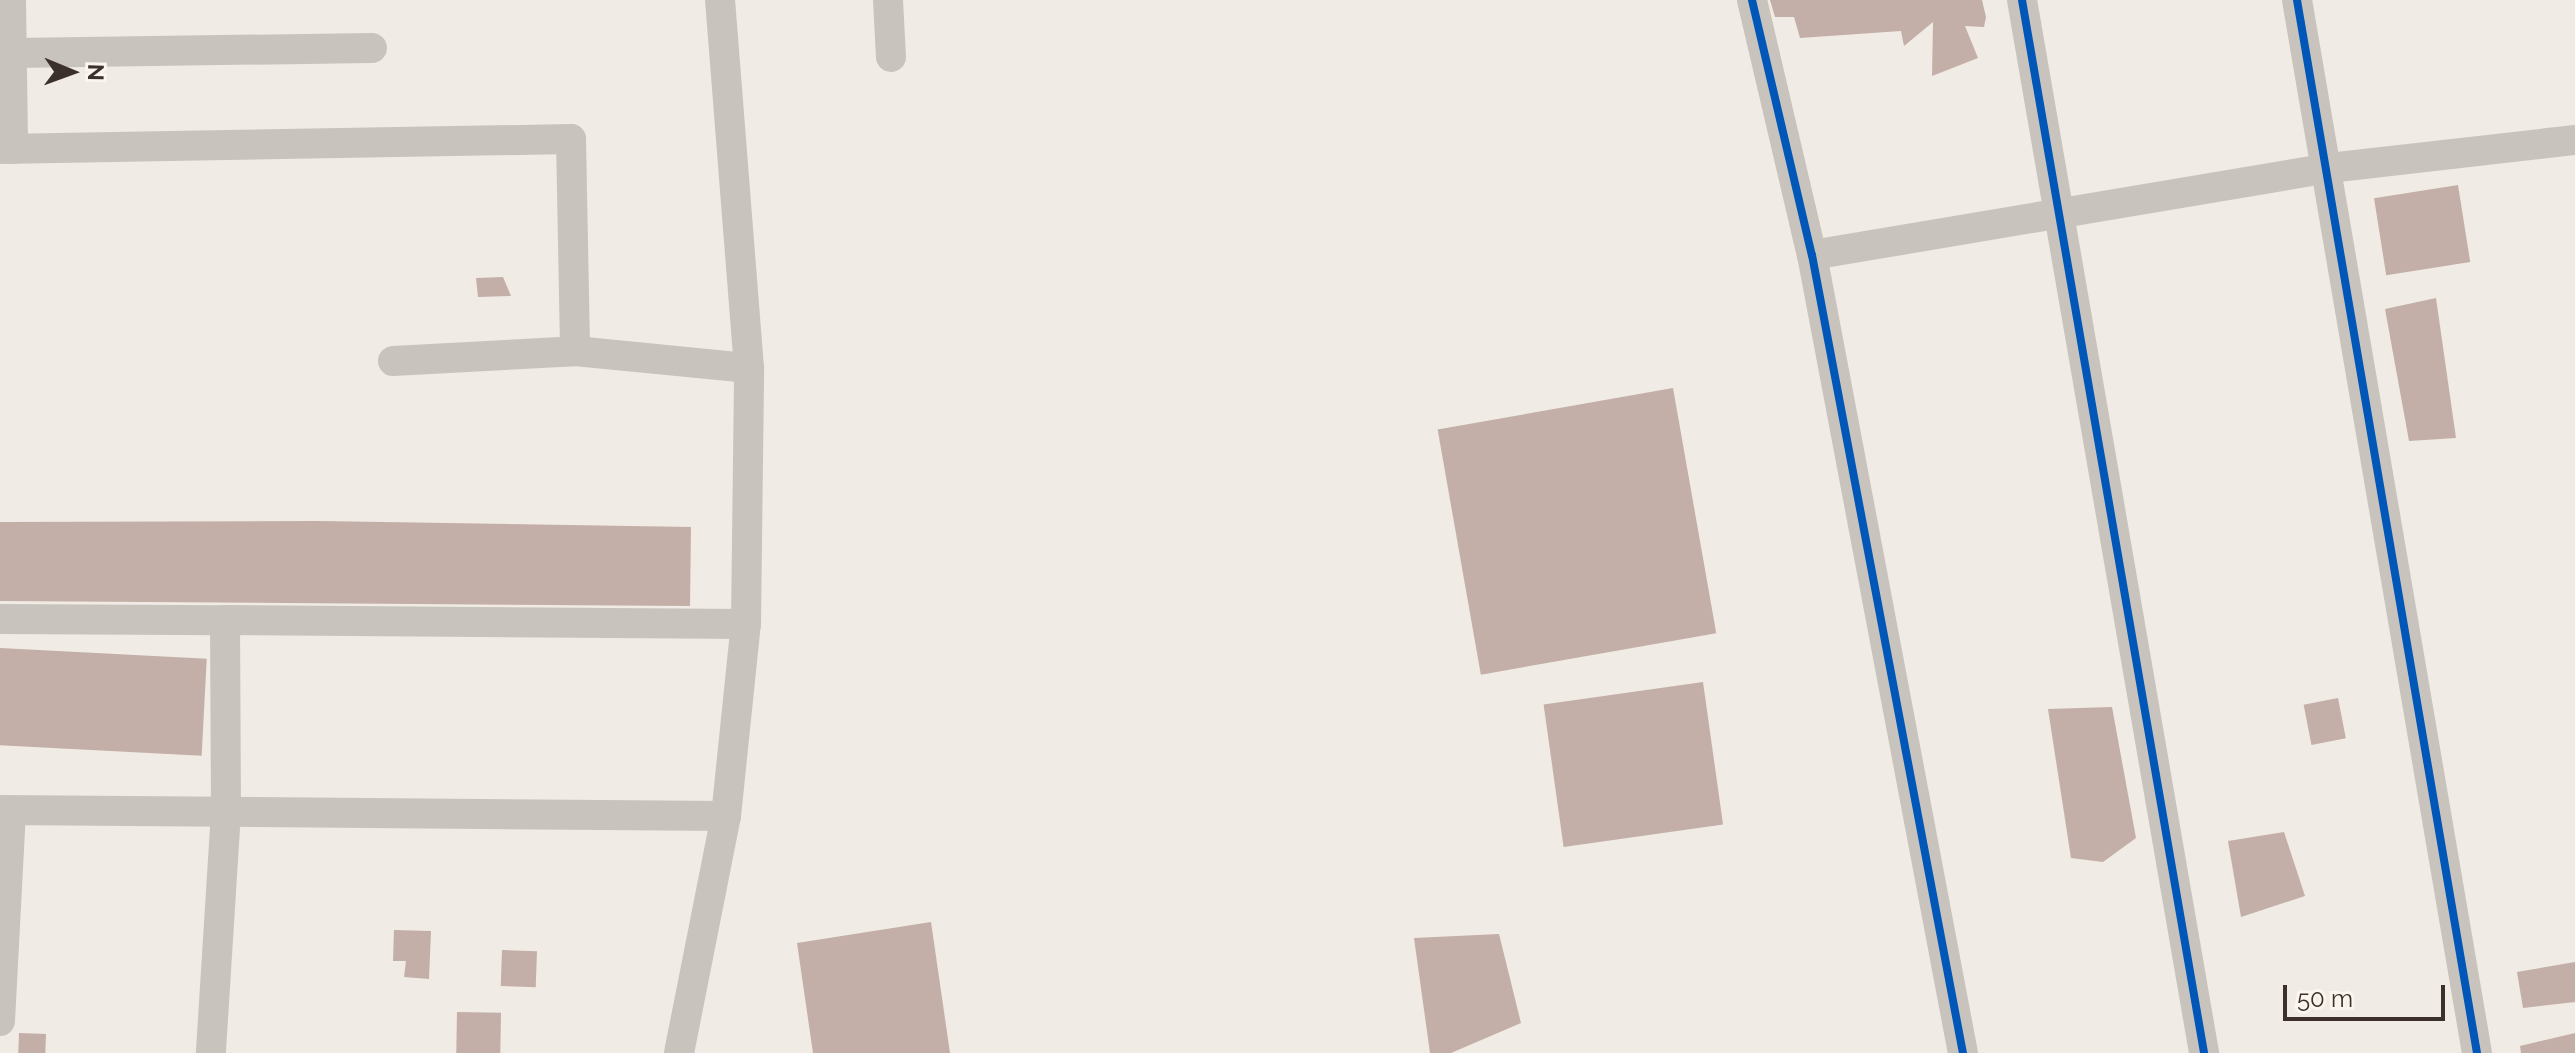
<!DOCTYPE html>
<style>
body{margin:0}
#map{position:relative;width:2575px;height:1053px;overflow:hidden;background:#f0ebe5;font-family:Raleway,sans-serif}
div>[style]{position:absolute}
.building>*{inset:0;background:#c3afa7;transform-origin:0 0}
.minor>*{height:30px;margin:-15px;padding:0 15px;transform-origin:15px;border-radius:15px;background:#c9c3be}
.cycleway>*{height:8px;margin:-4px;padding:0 4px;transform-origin:4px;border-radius:4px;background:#0057b8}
span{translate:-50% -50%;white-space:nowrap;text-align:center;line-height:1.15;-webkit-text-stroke:7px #fbf5ee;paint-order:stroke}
.north{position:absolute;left:32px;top:32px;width:80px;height:80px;-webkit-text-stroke:6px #fbf5ee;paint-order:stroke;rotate:91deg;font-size:22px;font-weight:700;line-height:32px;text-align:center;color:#3b302b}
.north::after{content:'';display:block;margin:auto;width:28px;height:36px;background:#3b302b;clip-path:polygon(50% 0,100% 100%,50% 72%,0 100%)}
.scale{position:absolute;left:2283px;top:985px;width:162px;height:36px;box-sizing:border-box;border:4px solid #3b302b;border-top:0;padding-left:10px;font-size:24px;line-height:28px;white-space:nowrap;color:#3b302b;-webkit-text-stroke:6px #fbf5ee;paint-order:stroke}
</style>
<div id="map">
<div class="building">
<i style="clip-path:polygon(1770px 0,1982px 0,1986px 17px,1984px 27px,1965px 26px,1978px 58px,1932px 76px,1933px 22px,1904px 46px,1901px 31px,1800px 38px,1794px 17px,1775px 17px)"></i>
<i style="left:2458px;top:185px;width:78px;height:85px;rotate:81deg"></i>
<i style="clip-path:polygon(503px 277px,511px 296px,478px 297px,476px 278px)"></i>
<i style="clip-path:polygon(2436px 298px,2456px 438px,2409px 441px,2385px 309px)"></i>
<i style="left:1673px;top:388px;width:249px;height:239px;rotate:80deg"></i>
<i style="clip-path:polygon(319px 521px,691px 527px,690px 606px,0 601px,0 522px)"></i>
<i style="left:0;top:648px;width:207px;height:97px;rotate:3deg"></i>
<i style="left:1703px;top:682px;width:144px;height:161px;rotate:82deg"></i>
<i style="left:2338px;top:698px;width:41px;height:35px;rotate:79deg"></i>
<i style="clip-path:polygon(2112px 707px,2136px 838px,2103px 862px,2071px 858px,2048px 709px)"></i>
<i style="clip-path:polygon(2284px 832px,2305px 896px,2241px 917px,2228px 841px)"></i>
<i style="clip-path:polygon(931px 922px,950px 1053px,813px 1053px,797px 943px)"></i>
<i style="clip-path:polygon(394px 930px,431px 931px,429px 979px,404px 977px,406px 961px,393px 961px)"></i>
<i style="clip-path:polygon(1499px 934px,1521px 1023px,1451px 1053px,1430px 1053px,1414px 938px)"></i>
<i style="left:502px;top:950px;width:35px;height:36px;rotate:2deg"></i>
<i style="clip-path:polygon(2575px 962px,2575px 1002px,2523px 1008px,2517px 972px)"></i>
<i style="left:457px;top:1012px;width:44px;height:41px;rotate:1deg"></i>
<i style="left:19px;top:1033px;width:27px;height:20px;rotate:2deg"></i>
<i style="clip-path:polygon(2575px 1033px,2575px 1053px,2521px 1053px,2520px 1046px)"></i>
</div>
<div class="minor">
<i style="left:11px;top:0;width:149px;rotate:89.2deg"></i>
<i style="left:888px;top:0;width:57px;rotate:87deg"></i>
<i style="left:1752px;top:0;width:262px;rotate:76.8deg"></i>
<i style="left:1812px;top:255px;width:812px;rotate:79.29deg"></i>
<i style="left:2022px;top:0;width:1069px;rotate:80.19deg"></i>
<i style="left:2297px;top:0;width:1068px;rotate:80.3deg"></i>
<i style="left:13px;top:53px;width:359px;rotate:-0.8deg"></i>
<i style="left:0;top:149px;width:571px;rotate:-1deg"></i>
<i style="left:571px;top:139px;width:212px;rotate:88.9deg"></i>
<i style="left:1812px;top:255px;width:524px;rotate:-9.55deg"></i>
<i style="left:2329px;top:168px;width:248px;rotate:-6.5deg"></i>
<i style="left:393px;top:361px;width:182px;rotate:-3.1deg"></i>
<i style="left:575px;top:351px;width:175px;rotate:5.6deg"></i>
<i style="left:0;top:619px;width:225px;rotate:0.3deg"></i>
<i style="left:225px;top:620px;width:192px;rotate:89.7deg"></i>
<i style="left:226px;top:812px;width:241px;rotate:93.6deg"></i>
<i style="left:225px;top:620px;width:521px;rotate:0.44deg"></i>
<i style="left:0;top:810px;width:726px;rotate:0.47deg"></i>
<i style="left:0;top:1021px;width:210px;rotate:-87deg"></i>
<i style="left:679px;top:1053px;width:242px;rotate:-78.8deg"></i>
<i style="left:726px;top:816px;width:193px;rotate:-84.1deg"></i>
<i style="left:746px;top:624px;width:256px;rotate:-89.3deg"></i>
<i style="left:749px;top:368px;width:369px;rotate:-94.5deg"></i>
</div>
<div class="cycleway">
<i style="left:1752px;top:0;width:262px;rotate:76.8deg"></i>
<i style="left:1812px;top:255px;width:812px;rotate:79.29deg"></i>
<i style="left:2022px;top:0;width:1069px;rotate:80.19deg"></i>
<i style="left:2297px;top:0;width:1068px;rotate:80.3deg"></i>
</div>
<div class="north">N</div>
<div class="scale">50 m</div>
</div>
